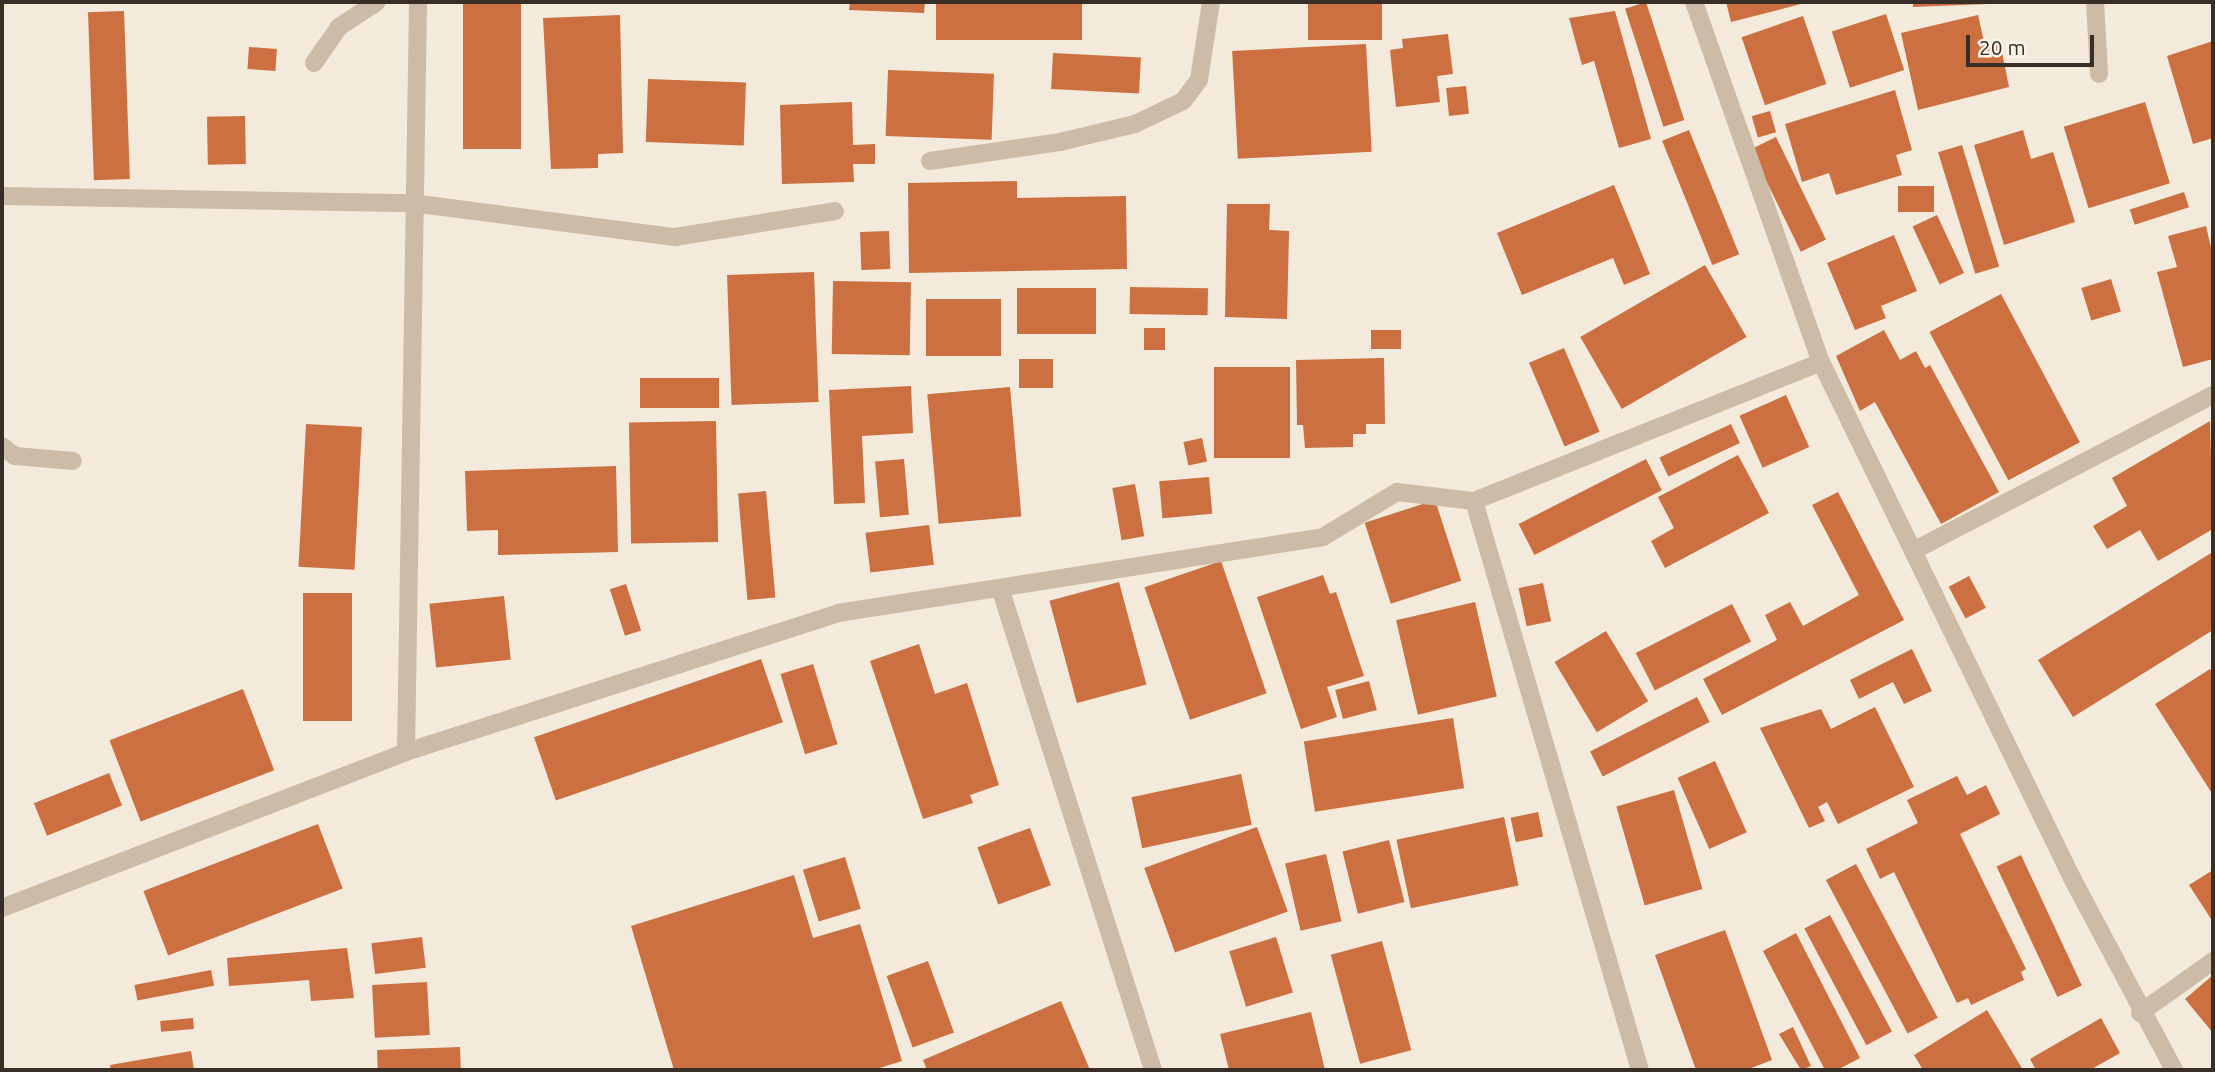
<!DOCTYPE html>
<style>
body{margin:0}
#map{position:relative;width:2215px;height:1072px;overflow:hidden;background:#f3eadb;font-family:Ubuntu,sans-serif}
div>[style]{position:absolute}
.building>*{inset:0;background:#cc6f41;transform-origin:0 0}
.service>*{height:18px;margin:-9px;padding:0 9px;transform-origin:9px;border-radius:9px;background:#ccbba6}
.minor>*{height:18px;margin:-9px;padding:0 9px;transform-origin:9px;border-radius:9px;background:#ccbba6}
span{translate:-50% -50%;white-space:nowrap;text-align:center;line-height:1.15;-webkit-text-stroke:6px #faf4e8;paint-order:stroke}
.frame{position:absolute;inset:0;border:4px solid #382e28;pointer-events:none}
.scale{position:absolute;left:1966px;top:35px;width:128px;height:32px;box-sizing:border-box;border:4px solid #382e28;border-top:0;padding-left:9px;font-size:21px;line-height:24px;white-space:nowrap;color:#382e28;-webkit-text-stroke:5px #faf4e8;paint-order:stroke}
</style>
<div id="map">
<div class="building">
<i style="left:463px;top:2px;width:58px;height:147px"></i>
<i style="clip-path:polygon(850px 2px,925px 2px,924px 13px,849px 10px)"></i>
<i style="left:936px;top:2px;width:146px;height:38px"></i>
<i style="left:1308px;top:2px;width:74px;height:38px"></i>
<i style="left:1646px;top:2px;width:124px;height:22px;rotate:72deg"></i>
<i style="clip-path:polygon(1726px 2px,1801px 2px,1801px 4px,1731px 22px)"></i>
<i style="clip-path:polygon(1913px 2px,1987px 2px,1988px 4px,1913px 7px)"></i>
<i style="left:124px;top:11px;width:168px;height:36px;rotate:88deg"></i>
<i style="clip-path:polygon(1615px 11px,1651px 139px,1619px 148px,1594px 61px,1582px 65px,1569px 18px)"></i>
<i style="left:1886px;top:14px;width:59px;height:57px;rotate:72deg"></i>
<i style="clip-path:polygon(620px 15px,623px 153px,598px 154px,598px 168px,551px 169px,543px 18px)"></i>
<i style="clip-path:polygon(1978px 15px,1985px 46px,2000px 42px,2009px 87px,1918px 110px,1901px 33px)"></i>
<i style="left:1803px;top:16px;width:72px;height:65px;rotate:71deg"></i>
<i style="clip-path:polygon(1448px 34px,1453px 74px,1437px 76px,1440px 102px,1396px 107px,1390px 50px,1403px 48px,1402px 39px)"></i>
<i style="clip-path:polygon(2213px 41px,2213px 138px,2193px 144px,2167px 56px)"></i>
<i style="left:1366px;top:44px;width:108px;height:134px;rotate:87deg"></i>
<i style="left:249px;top:47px;width:28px;height:22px;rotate:4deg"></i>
<i style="left:1053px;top:53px;width:88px;height:36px;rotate:3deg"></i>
<i style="left:888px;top:70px;width:106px;height:66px;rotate:2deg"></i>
<i style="left:648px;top:79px;width:98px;height:63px;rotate:2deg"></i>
<i style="left:1466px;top:86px;width:28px;height:20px;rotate:84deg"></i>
<i style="clip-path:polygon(1895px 90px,1912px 150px,1896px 155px,1902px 175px,1836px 195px,1829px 173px,1802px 182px,1785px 124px)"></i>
<i style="clip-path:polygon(852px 102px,853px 145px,875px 144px,875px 164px,853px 164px,854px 182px,782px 184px,780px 105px)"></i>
<i style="left:2145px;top:102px;width:85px;height:85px;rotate:73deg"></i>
<i style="left:1770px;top:111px;width:22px;height:19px;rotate:74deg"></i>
<i style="left:245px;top:116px;width:48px;height:38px;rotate:89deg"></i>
<i style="left:1689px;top:130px;width:134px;height:29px;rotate:68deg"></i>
<i style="clip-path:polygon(2023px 130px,2031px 159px,2053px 152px,2075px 222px,2004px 245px,1974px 145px)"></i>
<i style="left:1776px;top:137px;width:114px;height:28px;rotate:64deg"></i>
<i style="left:1962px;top:145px;width:127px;height:25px;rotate:73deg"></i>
<i style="clip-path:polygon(1017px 181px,1017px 198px,1126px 196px,1127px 269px,909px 273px,908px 183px)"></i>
<i style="clip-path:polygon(1614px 185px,1650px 274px,1624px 285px,1613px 258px,1522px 295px,1497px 233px)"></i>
<i style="left:1934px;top:186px;width:26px;height:36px;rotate:90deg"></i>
<i style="left:2184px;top:192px;width:16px;height:57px;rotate:72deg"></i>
<i style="clip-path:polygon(1227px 204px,1270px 204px,1269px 230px,1289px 231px,1287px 319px,1225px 317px)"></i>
<i style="left:1937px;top:215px;width:64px;height:27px;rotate:65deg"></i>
<i style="clip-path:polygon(2206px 226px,2213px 256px,2213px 359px,2183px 367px,2157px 272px,2177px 267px,2168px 236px)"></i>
<i style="left:889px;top:231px;width:38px;height:29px;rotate:88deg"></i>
<i style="clip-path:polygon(1894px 235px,1917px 291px,1881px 306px,1886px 318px,1855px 330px,1827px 263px)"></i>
<i style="left:1705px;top:265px;width:83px;height:144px;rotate:60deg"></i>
<i style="left:814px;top:272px;width:130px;height:87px;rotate:88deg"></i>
<i style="left:2111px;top:279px;width:34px;height:31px;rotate:73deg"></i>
<i style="left:833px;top:281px;width:78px;height:73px;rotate:1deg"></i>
<i style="left:1130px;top:287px;width:78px;height:27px;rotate:1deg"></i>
<i style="left:1096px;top:288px;width:46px;height:79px;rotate:90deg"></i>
<i style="left:2001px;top:294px;width:168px;height:81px;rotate:62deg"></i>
<i style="left:926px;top:299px;width:75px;height:57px"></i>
<i style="left:1144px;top:328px;width:21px;height:22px"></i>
<i style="left:1371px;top:330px;width:30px;height:19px"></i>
<i style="clip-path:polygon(1884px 330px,1900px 360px,1916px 351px,1925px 368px,1930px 365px,1999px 492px,1941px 524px,1875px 402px,1860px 411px,1836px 356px)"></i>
<i style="left:1564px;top:348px;width:91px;height:38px;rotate:67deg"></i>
<i style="clip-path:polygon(1384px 358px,1385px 424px,1366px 424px,1366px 434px,1353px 434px,1353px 447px,1305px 448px,1303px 425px,1297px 425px,1296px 360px)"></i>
<i style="left:1019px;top:359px;width:34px;height:29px"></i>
<i style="left:1214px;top:367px;width:76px;height:91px"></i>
<i style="left:719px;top:378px;width:30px;height:79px;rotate:90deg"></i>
<i style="clip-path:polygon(911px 386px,913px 433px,862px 436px,865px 503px,834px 504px,829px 390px)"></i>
<i style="left:1010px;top:387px;width:130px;height:83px;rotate:85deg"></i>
<i style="left:1786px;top:395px;width:57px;height:51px;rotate:66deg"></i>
<i style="left:716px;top:421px;width:121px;height:87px;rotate:89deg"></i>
<i style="clip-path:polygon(2210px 421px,2213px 529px,2158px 561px,2140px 530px,2107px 549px,2093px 526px,2127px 506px,2112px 478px)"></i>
<i style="left:306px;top:424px;width:56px;height:143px;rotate:3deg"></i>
<i style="left:1731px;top:424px;width:21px;height:79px;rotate:65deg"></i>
<i style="left:1202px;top:438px;width:24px;height:19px;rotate:78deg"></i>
<i style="clip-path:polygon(1738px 455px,1769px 513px,1665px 568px,1651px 541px,1674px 528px,1658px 497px)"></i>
<i style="left:904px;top:459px;width:56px;height:29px;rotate:85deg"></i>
<i style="left:1646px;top:459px;width:35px;height:143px;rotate:63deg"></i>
<i style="clip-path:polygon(616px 466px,618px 552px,498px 555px,498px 530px,467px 531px,465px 471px)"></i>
<i style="left:1209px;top:477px;width:37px;height:50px;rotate:85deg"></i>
<i style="left:1135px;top:484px;width:53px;height:23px;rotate:80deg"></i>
<i style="left:766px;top:491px;width:107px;height:28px;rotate:85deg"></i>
<i style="clip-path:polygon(1838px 492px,1904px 620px,1722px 715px,1703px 679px,1777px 640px,1765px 615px,1790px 602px,1803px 626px,1859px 595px,1812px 505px)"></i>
<i style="left:1435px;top:500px;width:85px;height:74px;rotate:72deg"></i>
<i style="left:929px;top:525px;width:40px;height:64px;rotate:83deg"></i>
<i style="clip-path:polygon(2211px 553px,2213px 630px,2073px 717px,2038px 660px)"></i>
<i style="left:1221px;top:561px;width:140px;height:81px;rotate:71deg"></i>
<i style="clip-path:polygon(1323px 575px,1330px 594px,1336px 592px,1364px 676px,1327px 687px,1337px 717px,1301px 729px,1257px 597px)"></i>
<i style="left:1969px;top:576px;width:36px;height:23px;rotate:62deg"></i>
<i style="left:1119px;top:582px;width:106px;height:72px;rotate:75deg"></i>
<i style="left:1543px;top:583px;width:39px;height:25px;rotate:78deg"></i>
<i style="left:626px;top:584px;width:49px;height:17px;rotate:72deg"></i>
<i style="left:303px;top:593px;width:49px;height:128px"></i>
<i style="left:504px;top:596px;width:64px;height:75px;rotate:84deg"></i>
<i style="left:1475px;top:602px;width:97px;height:81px;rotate:77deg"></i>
<i style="left:1732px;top:604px;width:42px;height:108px;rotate:63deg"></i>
<i style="left:1606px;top:631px;width:82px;height:60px;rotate:59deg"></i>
<i style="clip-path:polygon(919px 644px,935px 694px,967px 683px,999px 785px,970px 795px,973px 803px,923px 819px,870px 661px)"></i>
<i style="clip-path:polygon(1912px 649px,1932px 691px,1904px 704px,1893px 682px,1859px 699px,1850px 680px)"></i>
<i style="left:761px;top:659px;width:67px;height:240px;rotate:71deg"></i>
<i style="left:813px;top:664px;width:84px;height:34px;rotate:73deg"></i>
<i style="clip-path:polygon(2210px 669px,2213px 673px,2213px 795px,2155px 704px)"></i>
<i style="left:1369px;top:681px;width:30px;height:35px;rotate:75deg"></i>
<i style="left:243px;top:689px;width:87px;height:143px;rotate:69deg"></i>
<i style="left:1697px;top:697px;width:28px;height:120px;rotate:63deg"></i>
<i style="clip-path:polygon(1875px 707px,1914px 787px,1838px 824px,1827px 802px,1818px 807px,1825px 821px,1809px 828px,1760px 728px,1821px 709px,1831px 729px)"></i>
<i style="left:1453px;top:718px;width:71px;height:151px;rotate:81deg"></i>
<i style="left:1715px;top:761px;width:78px;height:41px;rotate:66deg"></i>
<i style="left:109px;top:773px;width:35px;height:81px;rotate:68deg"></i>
<i style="left:1241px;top:774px;width:52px;height:112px;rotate:78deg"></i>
<i style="clip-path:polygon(1957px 776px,1967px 795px,1986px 785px,2000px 814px,1960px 834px,2026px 969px,2021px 972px,2024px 980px,1971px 1005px,1968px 998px,1957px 1003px,1894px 872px,1880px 879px,1866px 849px,1918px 823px,1907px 800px)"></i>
<i style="left:1674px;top:790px;width:103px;height:60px;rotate:74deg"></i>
<i style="left:1538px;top:812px;width:25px;height:28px;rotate:78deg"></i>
<i style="left:1504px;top:817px;width:70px;height:110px;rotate:78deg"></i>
<i style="left:318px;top:824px;width:69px;height:187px;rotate:69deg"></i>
<i style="left:1257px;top:827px;width:90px;height:120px;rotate:70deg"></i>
<i style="left:1030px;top:828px;width:61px;height:56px;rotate:70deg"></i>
<i style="left:1389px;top:840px;width:64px;height:48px;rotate:76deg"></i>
<i style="left:1326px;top:854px;width:69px;height:42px;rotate:77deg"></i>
<i style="left:2021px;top:855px;width:144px;height:27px;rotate:65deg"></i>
<i style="left:845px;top:857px;width:54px;height:44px;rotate:73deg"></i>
<i style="left:1856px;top:864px;width:174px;height:34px;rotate:62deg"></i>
<i style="clip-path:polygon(2213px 870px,2213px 922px,2189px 885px)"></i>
<i style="clip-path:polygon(794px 875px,813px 938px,860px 924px,902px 1061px,873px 1070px,674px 1070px,631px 926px)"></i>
<i style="left:1830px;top:915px;width:132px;height:29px;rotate:62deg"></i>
<i style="clip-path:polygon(1725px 930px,1772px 1060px,1746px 1070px,1696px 1070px,1655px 955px)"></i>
<i style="clip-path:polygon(1796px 933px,1860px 1058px,1837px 1070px,1825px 1070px,1763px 951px)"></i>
<i style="left:422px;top:937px;width:31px;height:51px;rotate:83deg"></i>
<i style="left:1276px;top:937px;width:58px;height:49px;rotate:73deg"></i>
<i style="left:1382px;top:941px;width:113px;height:53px;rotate:75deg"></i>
<i style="clip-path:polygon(347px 948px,354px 998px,311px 1001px,309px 980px,229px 986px,227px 958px)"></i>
<i style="left:928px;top:961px;width:76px;height:44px;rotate:70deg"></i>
<i style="left:211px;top:970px;width:16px;height:78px;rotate:79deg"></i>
<i style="clip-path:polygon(2213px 975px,2213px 1033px,2185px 999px)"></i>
<i style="left:427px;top:982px;width:53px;height:55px;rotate:87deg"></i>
<i style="clip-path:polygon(1061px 1001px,1090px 1070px,927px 1070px,923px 1060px)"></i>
<i style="clip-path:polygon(1987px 1010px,2023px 1070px,1923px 1070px,1914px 1055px)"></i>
<i style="clip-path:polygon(1311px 1012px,1325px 1070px,1229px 1070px,1220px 1034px)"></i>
<i style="left:193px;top:1018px;width:11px;height:33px;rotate:85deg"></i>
<i style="clip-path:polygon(2101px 1018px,2120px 1053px,2090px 1070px,2036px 1070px,2030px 1059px)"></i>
<i style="clip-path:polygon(1793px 1027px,1811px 1066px,1801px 1070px,1779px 1034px)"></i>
<i style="left:460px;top:1047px;width:23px;height:83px;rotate:88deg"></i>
<i style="clip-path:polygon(191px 1051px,194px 1070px,111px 1070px,110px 1065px)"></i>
</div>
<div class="service">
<i style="left:2095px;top:2px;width:72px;rotate:86.8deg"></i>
<i style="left:314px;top:63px;width:44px;rotate:-55.2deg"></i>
<i style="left:339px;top:27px;width:45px;rotate:-33.3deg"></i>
<i style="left:930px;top:161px;width:131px;rotate:-8.3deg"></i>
<i style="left:1060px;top:142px;width:77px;rotate:-13.5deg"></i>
<i style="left:1135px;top:124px;width:53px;rotate:-25.6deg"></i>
<i style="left:1183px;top:101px;width:26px;rotate:-53deg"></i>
<i style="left:1199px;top:80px;width:79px;rotate:-81.3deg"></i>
<i style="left:2px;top:446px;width:16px;rotate:38deg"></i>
<i style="left:15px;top:456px;width:58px;rotate:4.9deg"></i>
<i style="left:1913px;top:551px;width:338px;rotate:-27.5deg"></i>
</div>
<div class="minor">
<i style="left:1694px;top:2px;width:382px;rotate:70.6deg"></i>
<i style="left:1821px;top:362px;width:574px;rotate:64.06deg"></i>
<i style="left:2072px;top:878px;width:217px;rotate:62deg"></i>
<i style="left:2px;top:196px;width:410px;rotate:1deg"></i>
<i style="left:412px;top:203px;width:265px;rotate:7.4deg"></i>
<i style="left:675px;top:237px;width:162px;rotate:-9.2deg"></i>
<i style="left:1474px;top:501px;width:593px;rotate:73.74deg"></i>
<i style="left:1001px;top:591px;width:503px;rotate:72.39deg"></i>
<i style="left:406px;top:752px;width:750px;rotate:-89.08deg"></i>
<i style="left:2px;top:908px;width:433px;rotate:-21.1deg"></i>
<i style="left:406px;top:752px;width:454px;rotate:-17.8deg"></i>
<i style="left:838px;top:613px;width:491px;rotate:-8.9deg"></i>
<i style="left:1323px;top:537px;width:87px;rotate:-31.3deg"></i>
<i style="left:1397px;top:492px;width:78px;rotate:6.7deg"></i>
<i style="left:1474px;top:501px;width:374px;rotate:-21.8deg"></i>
<i style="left:2140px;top:1013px;width:90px;rotate:-35.5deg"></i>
</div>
<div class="frame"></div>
<div class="scale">20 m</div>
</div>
